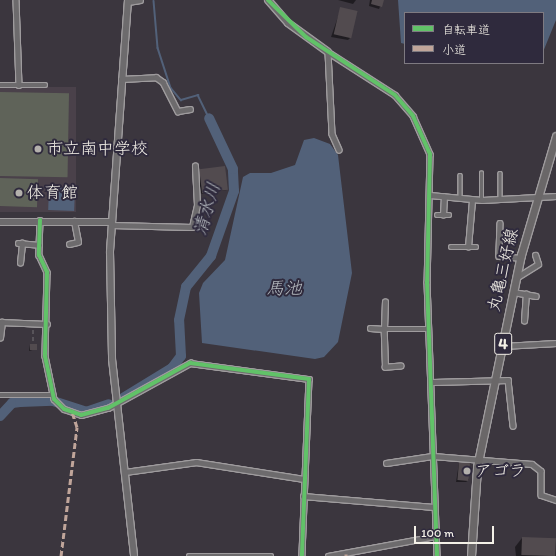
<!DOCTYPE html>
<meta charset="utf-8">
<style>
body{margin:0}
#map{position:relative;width:556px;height:556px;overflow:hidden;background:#3b363e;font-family:Itim,"Klee One",sans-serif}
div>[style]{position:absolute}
.built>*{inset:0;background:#4a414a;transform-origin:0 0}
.green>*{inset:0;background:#5f6359;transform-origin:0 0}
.water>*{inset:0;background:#526179;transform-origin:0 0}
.shadow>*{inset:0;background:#0007}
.stream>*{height:1.5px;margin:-0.75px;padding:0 0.75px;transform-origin:0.75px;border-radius:0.75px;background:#526179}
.river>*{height:10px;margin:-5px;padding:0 5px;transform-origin:5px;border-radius:5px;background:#526179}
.building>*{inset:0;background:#524b4f;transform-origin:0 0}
.path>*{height:1px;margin-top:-0.5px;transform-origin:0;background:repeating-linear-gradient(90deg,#747275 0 4px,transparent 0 7px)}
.roads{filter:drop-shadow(1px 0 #9f9c9e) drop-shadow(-1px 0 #9f9c9e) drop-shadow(0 1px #9f9c9e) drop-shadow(0 -1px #9f9c9e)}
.service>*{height:2.5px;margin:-1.25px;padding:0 1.25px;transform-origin:1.25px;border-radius:1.25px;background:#6d6b6d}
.minor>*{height:4.5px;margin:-2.25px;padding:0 2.25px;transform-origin:2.25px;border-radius:2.25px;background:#6d6b6d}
.tertiary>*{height:6px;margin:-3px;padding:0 3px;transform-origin:3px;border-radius:3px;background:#6d6b6d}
.primary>*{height:7px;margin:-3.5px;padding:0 3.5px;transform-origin:3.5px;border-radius:3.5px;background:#6a6768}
.quiet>*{height:3px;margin-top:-1.5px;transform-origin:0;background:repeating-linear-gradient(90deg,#c0a59a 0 6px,transparent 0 9px)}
.cycleway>*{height:4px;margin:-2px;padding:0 2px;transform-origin:2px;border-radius:2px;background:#61c268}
.dots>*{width:11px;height:11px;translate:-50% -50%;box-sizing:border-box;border:2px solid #2f2a3d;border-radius:50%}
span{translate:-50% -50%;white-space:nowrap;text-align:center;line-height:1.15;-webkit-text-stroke:4px #2f2a3d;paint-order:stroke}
.shield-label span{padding:1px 3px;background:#2f2a3d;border:1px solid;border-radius:3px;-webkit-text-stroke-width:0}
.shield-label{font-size:16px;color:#f4f1e8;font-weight:700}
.poi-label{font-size:17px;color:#f4f1e8}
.left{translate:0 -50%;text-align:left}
.street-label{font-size:17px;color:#f4f1e8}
.water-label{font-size:18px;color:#b4b9be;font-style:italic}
.legend{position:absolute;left:404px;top:12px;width:140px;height:52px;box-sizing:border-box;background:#2f2a3d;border:1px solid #7e7a81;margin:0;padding:5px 7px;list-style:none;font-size:12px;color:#f4f1e8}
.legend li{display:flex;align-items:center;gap:8px;height:20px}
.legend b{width:20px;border:1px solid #7e7a81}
.scale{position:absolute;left:414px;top:526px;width:80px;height:18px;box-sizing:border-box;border:2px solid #f4f1e8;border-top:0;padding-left:5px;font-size:12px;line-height:14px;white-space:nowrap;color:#f4f1e8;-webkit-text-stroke:3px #2f2a3d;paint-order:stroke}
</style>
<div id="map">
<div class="built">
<i style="left:0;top:87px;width:76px;height:125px"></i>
</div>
<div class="green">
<i style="left:0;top:92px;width:69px;height:84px;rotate:1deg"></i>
<i style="left:0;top:178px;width:38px;height:28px;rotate:2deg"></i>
</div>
<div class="water">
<i style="clip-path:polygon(398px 0,556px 0,556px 20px,543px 52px,543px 13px,405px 13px,405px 44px,401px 43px)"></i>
<i style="clip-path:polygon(314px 138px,330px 144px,338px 155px,352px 273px,338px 342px,324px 357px,315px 359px,202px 343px,199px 293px,203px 283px,225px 260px,243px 177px,250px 173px,271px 173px,295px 165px,304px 140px)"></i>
<i style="left:49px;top:187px;width:26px;height:23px;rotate:2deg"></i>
</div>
<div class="shadow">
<i style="clip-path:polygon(338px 0,356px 0,353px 4px)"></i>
<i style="clip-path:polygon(370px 0,383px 0,379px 9px,369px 6px)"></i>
<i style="clip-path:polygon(341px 8px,351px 37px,348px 40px,331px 37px)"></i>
<i style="clip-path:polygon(199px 169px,227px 190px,199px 194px)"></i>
<i style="clip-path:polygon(30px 345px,36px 349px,29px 351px)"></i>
<i style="clip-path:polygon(459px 463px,469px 480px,466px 482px,456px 482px)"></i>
<i style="clip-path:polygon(522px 538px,556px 539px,556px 556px,516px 556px,515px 547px)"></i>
</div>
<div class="stream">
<i style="left:154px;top:1px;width:47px;rotate:85.1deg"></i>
<i style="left:158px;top:48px;width:42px;rotate:72deg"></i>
<i style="left:171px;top:88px;width:16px;rotate:50deg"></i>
<i style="left:181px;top:100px;width:18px;rotate:-16deg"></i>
<i style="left:198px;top:95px;width:25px;rotate:64deg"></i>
</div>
<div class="river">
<i style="left:123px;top:398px;width:57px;rotate:-31.5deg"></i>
<i style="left:172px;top:368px;width:15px;rotate:-53deg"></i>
<i style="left:181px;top:356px;width:36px;rotate:-93deg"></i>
<i style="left:179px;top:320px;width:34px;rotate:-78deg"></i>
<i style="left:186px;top:287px;width:40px;rotate:-51deg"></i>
<i style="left:211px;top:256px;width:69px;rotate:-70.5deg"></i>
<i style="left:234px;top:191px;width:22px;rotate:-93deg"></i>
<i style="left:233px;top:169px;width:56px;rotate:-115.2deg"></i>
<i style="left:0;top:416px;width:18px;rotate:-47deg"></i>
<i style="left:12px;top:403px;width:8px;rotate:-7deg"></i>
<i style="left:20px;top:402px;width:33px;rotate:-2deg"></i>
<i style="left:53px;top:401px;width:35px;rotate:18deg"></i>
<i style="left:86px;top:412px;width:24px;rotate:-19deg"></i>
</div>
<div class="building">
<i style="clip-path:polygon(372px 0,384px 0,382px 7px,371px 4px)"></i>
<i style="left:340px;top:7px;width:18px;height:28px;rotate:13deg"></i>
<i style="left:225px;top:166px;width:24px;height:26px;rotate:83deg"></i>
<i style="left:30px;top:344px;width:7px;height:6px"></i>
<i style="left:459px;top:462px;width:11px;height:18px;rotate:5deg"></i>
<i style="left:522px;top:537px;width:34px;height:18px;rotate:2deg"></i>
</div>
<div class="path">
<i style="left:33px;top:341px;width:13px;rotate:-90deg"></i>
</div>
<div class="roads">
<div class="service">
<i style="left:500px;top:173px;width:25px;rotate:90deg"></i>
<i style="left:460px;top:175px;width:23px;rotate:90deg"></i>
<i style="left:481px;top:200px;width:27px;rotate:-90deg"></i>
</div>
<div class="minor">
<i style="left:16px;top:0;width:85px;rotate:88deg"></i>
<i style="left:128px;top:2px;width:12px;rotate:-9deg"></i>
<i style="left:328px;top:52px;width:80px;rotate:32.7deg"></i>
<i style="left:395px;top:95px;width:28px;rotate:49deg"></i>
<i style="left:413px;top:116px;width:42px;rotate:65.9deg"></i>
<i style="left:430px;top:154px;width:128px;rotate:91.3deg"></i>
<i style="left:427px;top:282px;width:274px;rotate:87.9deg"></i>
<i style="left:328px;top:52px;width:82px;rotate:87.2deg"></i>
<i style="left:332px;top:134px;width:17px;rotate:66deg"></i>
<i style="left:121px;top:79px;width:35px;rotate:-3deg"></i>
<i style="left:156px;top:77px;width:9px;rotate:36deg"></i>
<i style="left:163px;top:82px;width:33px;rotate:63deg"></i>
<i style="left:178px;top:111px;width:12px;rotate:-9deg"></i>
<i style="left:0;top:85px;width:45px"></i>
<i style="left:430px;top:195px;width:52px;rotate:5.5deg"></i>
<i style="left:482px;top:200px;width:74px;rotate:-3.1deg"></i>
<i style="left:437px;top:215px;width:12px"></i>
<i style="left:443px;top:215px;width:18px;rotate:-87deg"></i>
<i style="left:40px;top:220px;width:35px;rotate:92deg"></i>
<i style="left:39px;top:255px;width:19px;rotate:65deg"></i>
<i style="left:47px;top:272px;width:84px;rotate:91.4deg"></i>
<i style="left:45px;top:356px;width:44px;rotate:78.2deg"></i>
<i style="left:54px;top:399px;width:14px;rotate:45deg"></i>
<i style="left:64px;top:409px;width:18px;rotate:19deg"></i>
<i style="left:81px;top:415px;width:28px;rotate:-15deg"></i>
<i style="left:108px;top:408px;width:94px;rotate:-28.8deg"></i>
<i style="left:190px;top:363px;width:120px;rotate:7.7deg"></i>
<i style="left:309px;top:379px;width:177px;rotate:92.3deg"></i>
<i style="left:500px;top:223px;width:33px;rotate:92deg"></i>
<i style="left:499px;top:256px;width:21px;rotate:5deg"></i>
<i style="left:111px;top:225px;width:81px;rotate:1.4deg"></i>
<i style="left:192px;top:227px;width:23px;rotate:-77deg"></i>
<i style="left:197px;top:205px;width:39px;rotate:-93deg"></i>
<i style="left:18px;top:243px;width:21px;rotate:5deg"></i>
<i style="left:69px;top:244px;width:9px;rotate:-13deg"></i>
<i style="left:78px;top:242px;width:21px;rotate:-101deg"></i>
<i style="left:451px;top:247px;width:25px"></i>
<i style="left:468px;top:247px;width:47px;rotate:-85.1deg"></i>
<i style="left:20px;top:263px;width:20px;rotate:-84deg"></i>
<i style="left:516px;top:278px;width:26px;rotate:-32deg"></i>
<i style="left:538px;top:264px;width:9px;rotate:-108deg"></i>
<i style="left:513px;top:292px;width:23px;rotate:10deg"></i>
<i style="left:524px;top:321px;width:27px;rotate:-86deg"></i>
<i style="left:0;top:322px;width:47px;rotate:2.4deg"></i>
<i style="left:370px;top:328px;width:14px;rotate:4deg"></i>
<i style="left:384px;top:329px;width:27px;rotate:-88deg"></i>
<i style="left:0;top:338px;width:16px;rotate:-83deg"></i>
<i style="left:503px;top:346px;width:53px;rotate:-3.2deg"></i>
<i style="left:401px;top:366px;width:16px;rotate:176deg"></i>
<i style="left:385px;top:367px;width:38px;rotate:-92deg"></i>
<i style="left:384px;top:329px;width:45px"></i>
<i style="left:433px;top:382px;width:75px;rotate:-1.5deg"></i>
<i style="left:508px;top:380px;width:46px;rotate:83.8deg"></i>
<i style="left:0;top:395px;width:53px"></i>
<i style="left:386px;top:463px;width:48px;rotate:-8.5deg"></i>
<i style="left:433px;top:456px;width:99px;rotate:4.6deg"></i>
<i style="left:532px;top:464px;width:11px;rotate:38deg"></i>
<i style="left:541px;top:471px;width:24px;rotate:90deg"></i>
<i style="left:541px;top:495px;width:16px;rotate:18deg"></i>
<i style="left:125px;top:472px;width:72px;rotate:-8deg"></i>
<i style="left:196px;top:462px;width:109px;rotate:8.9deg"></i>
<i style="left:303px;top:496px;width:131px;rotate:4.8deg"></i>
<i style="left:189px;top:556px;width:82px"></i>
<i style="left:328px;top:556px;width:110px;rotate:-10.5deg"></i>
</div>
<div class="tertiary">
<i style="left:128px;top:0;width:253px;rotate:94.1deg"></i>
<i style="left:110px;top:252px;width:107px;rotate:88.9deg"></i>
<i style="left:112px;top:359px;width:198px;rotate:83.6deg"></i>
<i style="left:268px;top:0;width:30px;rotate:49deg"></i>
<i style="left:288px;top:23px;width:49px;rotate:35.9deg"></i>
<i style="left:0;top:222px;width:111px"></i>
</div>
<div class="primary">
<i style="left:471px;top:556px;width:89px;rotate:-86.1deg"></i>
<i style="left:477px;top:467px;width:217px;rotate:-78.3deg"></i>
<i style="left:521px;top:255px;width:124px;rotate:-73.6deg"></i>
</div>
</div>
<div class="quiet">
<i style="left:61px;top:556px;width:130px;rotate:-82.9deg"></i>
<i style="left:77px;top:427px;width:16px;rotate:-108deg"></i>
<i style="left:346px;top:556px;width:2px;rotate:-90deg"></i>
</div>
<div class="cycleway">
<i style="left:268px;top:0;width:53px;rotate:44.2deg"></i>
<i style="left:306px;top:37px;width:106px;rotate:33.1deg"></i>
<i style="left:395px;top:95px;width:28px;rotate:49deg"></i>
<i style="left:413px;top:116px;width:42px;rotate:65.9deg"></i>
<i style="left:430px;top:154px;width:128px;rotate:91.3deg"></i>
<i style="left:427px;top:282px;width:274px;rotate:87.9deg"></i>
<i style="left:40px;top:220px;width:35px;rotate:92deg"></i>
<i style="left:39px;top:255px;width:19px;rotate:65deg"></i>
<i style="left:47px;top:272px;width:84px;rotate:91.4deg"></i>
<i style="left:45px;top:356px;width:44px;rotate:78.2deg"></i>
<i style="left:54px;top:399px;width:14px;rotate:45deg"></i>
<i style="left:64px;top:409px;width:18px;rotate:19deg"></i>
<i style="left:81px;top:415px;width:28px;rotate:-15deg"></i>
<i style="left:108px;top:408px;width:94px;rotate:-28.8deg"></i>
<i style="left:190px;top:363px;width:120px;rotate:7.7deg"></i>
<i style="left:309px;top:379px;width:177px;rotate:92.3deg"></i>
</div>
<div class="dots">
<i style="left:38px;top:149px;background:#b3b0ac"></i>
<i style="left:19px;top:193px;background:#b3b0ac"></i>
<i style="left:467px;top:471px;background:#b3b0ac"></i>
</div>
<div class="shield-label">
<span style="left:503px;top:344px">4</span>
</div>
<div class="poi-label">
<span class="left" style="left:46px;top:149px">市立南中学校</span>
<span class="left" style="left:27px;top:193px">体育館</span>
<span class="left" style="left:475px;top:471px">アゴラ</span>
</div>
<div class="street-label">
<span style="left:503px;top:270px;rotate:-77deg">丸亀三好線</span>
</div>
<div class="water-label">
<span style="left:207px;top:209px;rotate:-74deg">清水川</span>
<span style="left:284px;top:288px">馬池</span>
</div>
<ul class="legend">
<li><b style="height:5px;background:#61c268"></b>自転車道</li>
<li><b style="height:5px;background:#c0a59a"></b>小道</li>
</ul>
<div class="scale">100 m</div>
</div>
